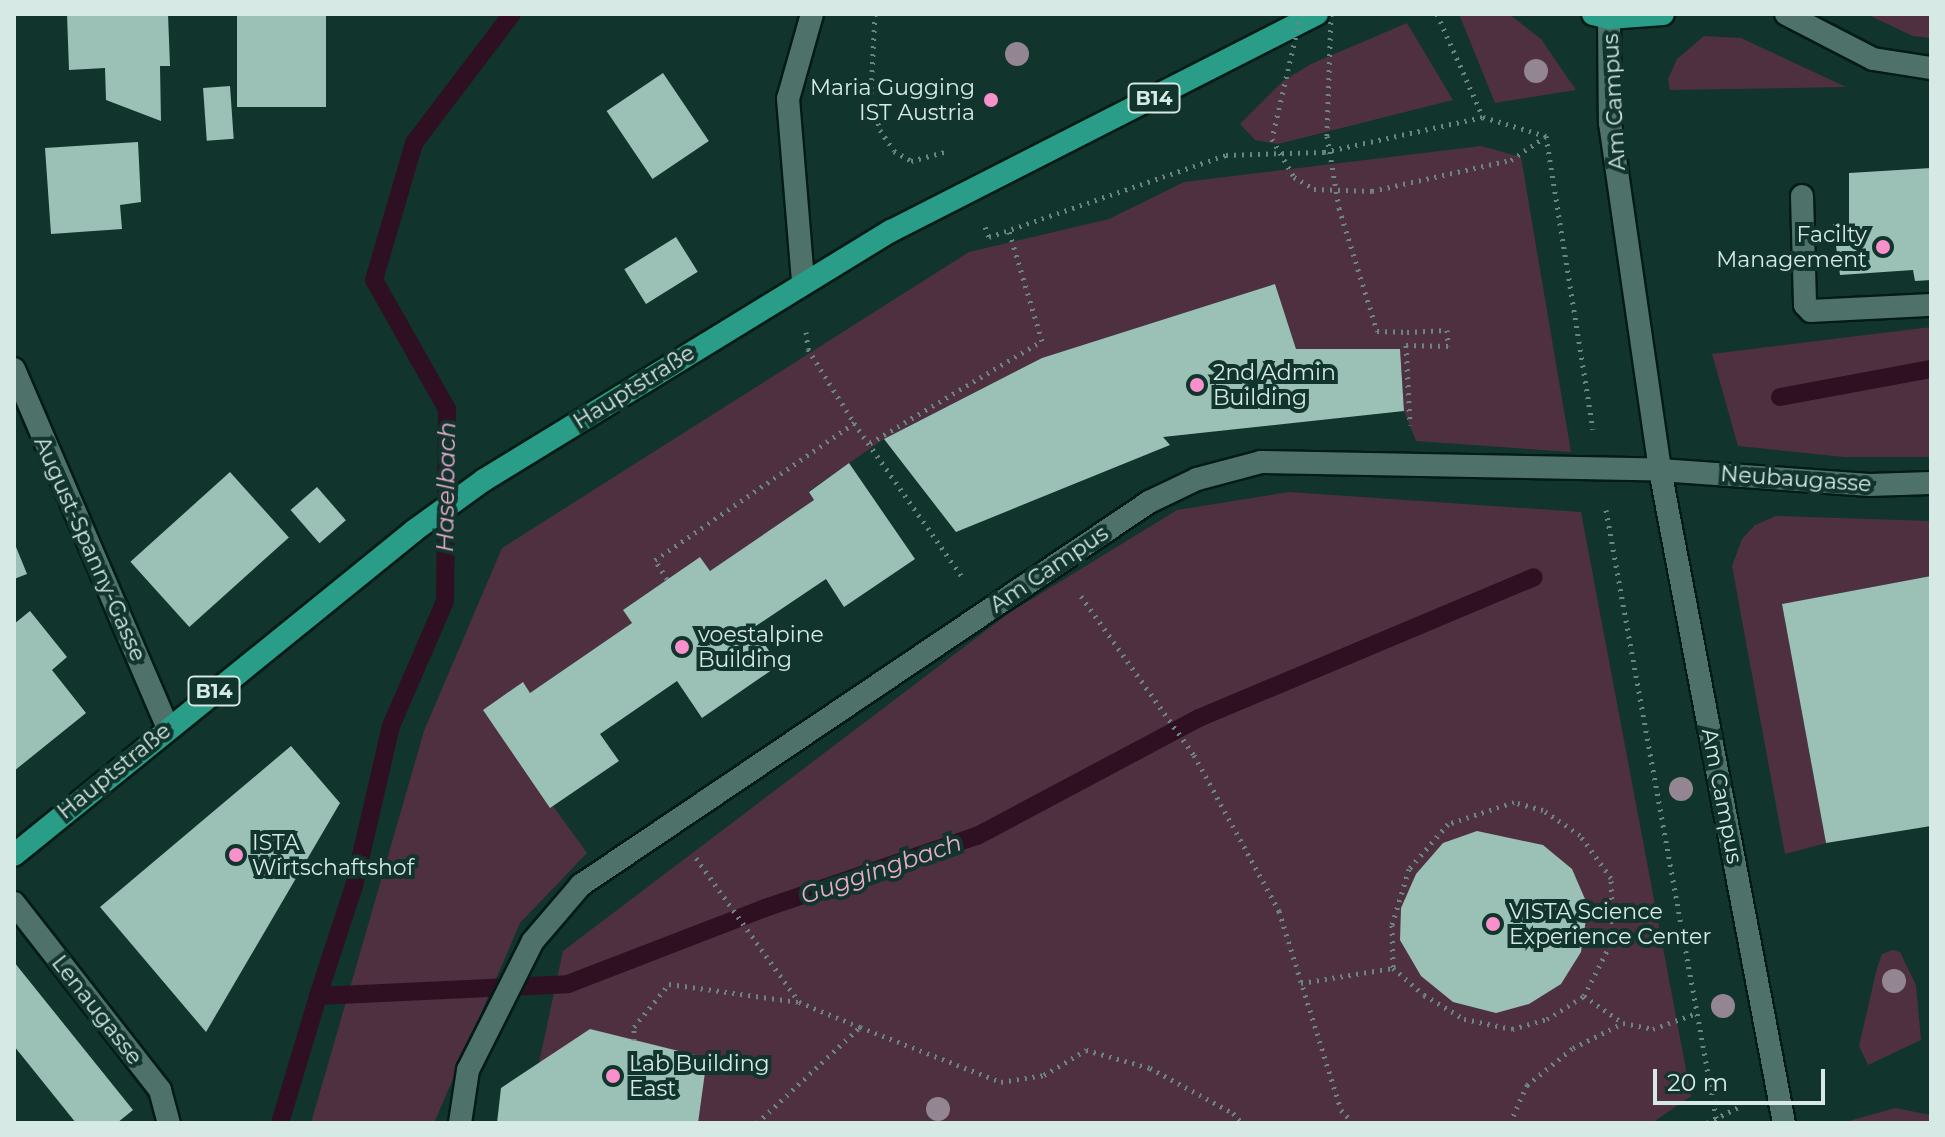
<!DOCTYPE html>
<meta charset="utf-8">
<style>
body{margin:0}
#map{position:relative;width:1945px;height:1137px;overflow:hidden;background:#11342d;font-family:Montserrat,sans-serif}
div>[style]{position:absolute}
.green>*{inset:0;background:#4e3041}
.stream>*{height:18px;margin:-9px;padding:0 9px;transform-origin:9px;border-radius:9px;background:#2e1022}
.building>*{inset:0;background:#9bc0b6;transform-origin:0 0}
.path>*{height:5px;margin-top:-2.5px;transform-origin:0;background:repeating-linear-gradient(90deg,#6a8680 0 2px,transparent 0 8px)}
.roads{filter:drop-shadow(2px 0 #021b15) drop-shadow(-2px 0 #021b15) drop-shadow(0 2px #021b15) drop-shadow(0 -2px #021b15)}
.service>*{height:22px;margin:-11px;padding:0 11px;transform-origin:11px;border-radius:11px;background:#4e7269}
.minor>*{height:22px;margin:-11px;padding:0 11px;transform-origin:11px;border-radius:11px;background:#4e7269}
.tertiary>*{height:22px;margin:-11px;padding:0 11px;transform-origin:11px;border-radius:11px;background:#4e7269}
.primary>*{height:22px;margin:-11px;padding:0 11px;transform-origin:11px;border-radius:11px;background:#2a9d89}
.path-bridge>*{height:5px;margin-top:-2.5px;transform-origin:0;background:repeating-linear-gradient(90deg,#6a8680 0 2px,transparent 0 8px)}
.trees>*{width:24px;height:24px;margin:-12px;border-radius:50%;background:#938692}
.dots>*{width:22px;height:22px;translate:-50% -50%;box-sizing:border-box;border:4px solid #11342d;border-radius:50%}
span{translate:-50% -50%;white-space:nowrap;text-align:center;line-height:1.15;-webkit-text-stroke:8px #11342d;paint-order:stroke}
.shield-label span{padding:2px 6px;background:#11342d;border:2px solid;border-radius:6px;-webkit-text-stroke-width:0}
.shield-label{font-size:20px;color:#d6e9e4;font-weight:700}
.poi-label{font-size:22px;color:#d6e9e4}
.right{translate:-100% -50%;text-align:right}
.left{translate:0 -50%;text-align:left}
.street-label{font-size:22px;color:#d6e9e4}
.water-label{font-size:24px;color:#e9abcc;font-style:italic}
.frame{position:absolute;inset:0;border:16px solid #d6e9e4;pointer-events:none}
.scale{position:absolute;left:1653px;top:1069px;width:172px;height:36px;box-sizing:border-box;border:4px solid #d6e9e4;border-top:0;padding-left:10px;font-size:24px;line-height:28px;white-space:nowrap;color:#d6e9e4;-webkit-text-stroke:6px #11342d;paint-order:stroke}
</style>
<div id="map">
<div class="green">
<i style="clip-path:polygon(1459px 14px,1509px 14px,1541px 39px,1576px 90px,1495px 103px)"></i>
<i style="clip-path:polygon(1866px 14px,1931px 14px,1931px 38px,1913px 36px)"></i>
<i style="clip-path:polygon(1407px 23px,1453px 100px,1278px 144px,1255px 140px,1240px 124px,1283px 81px,1311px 64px)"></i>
<i style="clip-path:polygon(1704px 36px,1741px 38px,1846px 87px,1670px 90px,1668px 79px,1677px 59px)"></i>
<i style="clip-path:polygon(1481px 146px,1521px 157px,1571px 452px,1416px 441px,1404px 411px,1400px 349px,1296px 349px,1275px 284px,1042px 358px,884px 439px,809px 491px,814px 500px,710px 571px,700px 557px,623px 610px,632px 623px,530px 693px,523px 683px,484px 711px,587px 853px,520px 923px,434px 1123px,311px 1123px,424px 731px,502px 548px,969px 252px,1109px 219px,1184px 182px)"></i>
<i style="clip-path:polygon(1931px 327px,1931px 457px,1844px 457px,1738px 446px,1712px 354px)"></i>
<i style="clip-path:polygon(1289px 492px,1581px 512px,1691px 1096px,1652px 1123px,526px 1123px,563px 951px,1009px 613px,1177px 510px)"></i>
<i style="clip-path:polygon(1776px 516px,1931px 521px,1931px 576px,1782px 604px,1826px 843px,1785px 854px,1732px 566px,1742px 539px,1755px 525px)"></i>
<i style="clip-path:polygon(1892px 950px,1900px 952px,1916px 985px,1921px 1040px,1868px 1065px,1859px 1046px,1877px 968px,1882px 954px)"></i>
<i style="clip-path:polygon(1895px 1108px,1931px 1115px,1931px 1123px,1842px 1123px)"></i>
</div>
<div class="stream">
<i style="left:1780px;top:397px;width:154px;rotate:-10.5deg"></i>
<i style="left:318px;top:996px;width:116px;rotate:-71.9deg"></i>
<i style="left:354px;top:886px;width:164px;rotate:-77deg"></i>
<i style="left:391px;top:726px;width:136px;rotate:-66.6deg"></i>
<i style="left:445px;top:601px;width:192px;rotate:-89.4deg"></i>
<i style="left:447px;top:409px;width:148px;rotate:-119.5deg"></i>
<i style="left:374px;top:280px;width:143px;rotate:-73.7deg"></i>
<i style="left:414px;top:143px;width:162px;rotate:-52.8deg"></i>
<i style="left:280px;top:1123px;width:133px;rotate:-73.3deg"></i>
<i style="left:318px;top:996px;width:250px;rotate:-2.7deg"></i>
<i style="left:568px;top:984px;width:211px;rotate:-21.1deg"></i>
<i style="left:765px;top:908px;width:224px;rotate:-18.8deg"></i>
<i style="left:977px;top:836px;width:251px;rotate:-28deg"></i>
<i style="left:1199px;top:718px;width:363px;rotate:-22.8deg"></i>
</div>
<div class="building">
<i style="clip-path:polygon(67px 14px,168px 14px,170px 66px,160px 66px,161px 121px,106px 100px,105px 68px,69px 70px)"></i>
<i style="left:237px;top:14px;width:89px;height:93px"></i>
<i style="left:663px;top:73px;width:82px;height:68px;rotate:56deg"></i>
<i style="left:230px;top:86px;width:53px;height:27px;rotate:86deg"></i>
<i style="clip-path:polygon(138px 142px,141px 202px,120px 205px,122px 229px,51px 234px,45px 148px)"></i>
<i style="clip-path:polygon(1931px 168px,1931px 280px,1915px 281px,1913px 270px,1840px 275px,1833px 224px,1849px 222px,1849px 173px)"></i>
<i style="left:676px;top:237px;width:41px;height:61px;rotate:58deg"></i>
<i style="clip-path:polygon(1275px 284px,1296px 349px,1400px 349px,1404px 411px,1163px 437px,1170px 445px,956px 532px,884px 439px,1042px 358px)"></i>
<i style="clip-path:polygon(849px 463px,915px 559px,844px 607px,826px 579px,753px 628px,779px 665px,702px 718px,677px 681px,600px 734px,619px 761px,550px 808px,483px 710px,523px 682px,530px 693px,632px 623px,623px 610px,700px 557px,710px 571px,814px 500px,809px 492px)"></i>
<i style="left:230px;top:472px;width:88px;height:134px;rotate:48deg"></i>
<i style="left:317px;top:487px;width:44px;height:35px;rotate:49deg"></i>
<i style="clip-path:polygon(14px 542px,27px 574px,14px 579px)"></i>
<i style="clip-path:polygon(1931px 576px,1931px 826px,1826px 843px,1782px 604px)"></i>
<i style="clip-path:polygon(30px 611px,67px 657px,52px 670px,86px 713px,14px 771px,14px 624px)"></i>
<i style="clip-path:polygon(291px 746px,340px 803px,206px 1032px,100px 907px)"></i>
<i style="clip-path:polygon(1477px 831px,1543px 845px,1572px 869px,1588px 906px,1581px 952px,1561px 984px,1529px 1004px,1496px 1013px,1453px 1002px,1421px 976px,1400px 940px,1401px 908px,1416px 874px,1443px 843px)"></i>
<i style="clip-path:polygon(14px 962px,133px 1110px,117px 1123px,76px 1123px,14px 1046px)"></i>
<i style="clip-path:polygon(590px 1029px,707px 1058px,698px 1123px,497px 1123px,501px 1088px)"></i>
</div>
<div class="path">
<i style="left:875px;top:14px;width:78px;rotate:92.9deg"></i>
<i style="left:871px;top:92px;width:39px;rotate:77deg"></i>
<i style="left:880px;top:130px;width:25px;rotate:56deg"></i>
<i style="left:894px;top:151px;width:20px;rotate:30deg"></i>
<i style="left:911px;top:161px;width:39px;rotate:-15deg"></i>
<i style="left:1437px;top:14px;width:113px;rotate:65.9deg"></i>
<i style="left:1483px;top:117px;width:66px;rotate:16.8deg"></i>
<i style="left:1546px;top:136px;width:297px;rotate:80.9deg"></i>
<i style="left:1511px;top:160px;width:41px;rotate:-34.1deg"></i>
<i style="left:985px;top:227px;width:11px;rotate:68deg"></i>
<i style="left:989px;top:237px;width:251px;rotate:-19.1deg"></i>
<i style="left:1226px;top:155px;width:98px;rotate:-1.8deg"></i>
<i style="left:1324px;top:152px;width:163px;rotate:-12.4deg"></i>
<i style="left:806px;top:332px;width:17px;rotate:83deg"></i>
<i style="left:808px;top:349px;width:87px;rotate:58.1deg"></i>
<i style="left:854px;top:423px;width:189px;rotate:54.9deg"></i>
<i style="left:1407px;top:332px;width:40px;rotate:-2.9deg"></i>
<i style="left:1447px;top:330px;width:16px;rotate:86deg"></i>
<i style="left:1448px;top:346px;width:42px;rotate:-178.6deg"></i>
<i style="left:1406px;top:345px;width:80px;rotate:87.1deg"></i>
<i style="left:870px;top:443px;width:200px;rotate:-30.7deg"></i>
<i style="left:1042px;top:341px;width:115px;rotate:-106.7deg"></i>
<i style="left:1606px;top:510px;width:623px;rotate:79.74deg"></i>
<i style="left:667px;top:579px;width:22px;rotate:-122deg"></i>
<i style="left:655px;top:560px;width:242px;rotate:-34.5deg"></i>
<i style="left:1081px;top:596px;width:195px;rotate:54.6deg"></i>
<i style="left:1194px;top:755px;width:178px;rotate:61.4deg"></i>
<i style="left:1279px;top:911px;width:208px;rotate:72.7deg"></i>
<i style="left:1341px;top:1110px;width:18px;rotate:47deg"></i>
<i style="left:696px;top:858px;width:177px;rotate:54.4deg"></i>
<i style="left:799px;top:1002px;width:66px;rotate:22.3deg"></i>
<i style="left:1301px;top:983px;width:93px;rotate:-9.3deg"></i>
<i style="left:1393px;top:968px;width:41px;rotate:41.1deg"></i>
<i style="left:1424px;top:995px;width:47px;rotate:31deg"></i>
<i style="left:1464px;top:1019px;width:49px;rotate:11.8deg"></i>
<i style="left:1512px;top:1029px;width:36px;rotate:-16deg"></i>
<i style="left:1547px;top:1019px;width:44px;rotate:-31.9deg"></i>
<i style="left:1584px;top:996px;width:64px;rotate:-63deg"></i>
<i style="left:1613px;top:939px;width:61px;rotate:-91.9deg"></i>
<i style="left:1611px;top:878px;width:53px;rotate:-125.8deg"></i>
<i style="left:1580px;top:835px;width:45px;rotate:-146deg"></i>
<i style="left:1543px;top:810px;width:30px;rotate:-165deg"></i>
<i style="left:1514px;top:802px;width:70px;rotate:161.6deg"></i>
<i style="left:1448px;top:824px;width:60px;rotate:130.9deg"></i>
<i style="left:1409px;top:869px;width:59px;rotate:106.9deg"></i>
<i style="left:1392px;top:925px;width:43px;rotate:88.7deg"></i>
<i style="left:1584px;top:996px;width:47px;rotate:34.7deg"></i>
<i style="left:1623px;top:1023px;width:31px;rotate:11deg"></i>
<i style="left:1653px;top:1029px;width:47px;rotate:-20deg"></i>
<i style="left:634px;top:1040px;width:13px;rotate:-90deg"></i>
<i style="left:634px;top:1027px;width:55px;rotate:-50.9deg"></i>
<i style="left:669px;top:984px;width:130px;rotate:7.9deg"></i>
<i style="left:757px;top:1123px;width:141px;rotate:-43deg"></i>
<i style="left:860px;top:1027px;width:151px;rotate:21.3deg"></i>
<i style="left:1001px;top:1082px;width:44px;rotate:-9.2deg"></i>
<i style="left:1044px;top:1075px;width:49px;rotate:-30.8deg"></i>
<i style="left:1086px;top:1050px;width:66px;rotate:15.7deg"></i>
<i style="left:1150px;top:1068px;width:94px;rotate:28.5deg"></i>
<i style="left:1233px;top:1113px;width:13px;rotate:48deg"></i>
<i style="left:1510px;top:1123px;width:42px;rotate:-65.9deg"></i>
<i style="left:1527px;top:1085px;width:59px;rotate:-38.8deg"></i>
<i style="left:1573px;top:1048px;width:56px;rotate:-26.6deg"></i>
<i style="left:1707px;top:1123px;width:37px;rotate:-27deg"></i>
</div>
<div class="roads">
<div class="service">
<i style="left:1802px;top:196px;width:109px;rotate:88.4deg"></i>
<i style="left:1805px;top:305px;width:8px;rotate:45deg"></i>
<i style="left:1811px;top:311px;width:120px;rotate:-2.9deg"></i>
<i style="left:460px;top:1123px;width:54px;rotate:-81.4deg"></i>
<i style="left:468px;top:1070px;width:144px;rotate:-63.3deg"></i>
<i style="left:533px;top:941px;width:74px;rotate:-49.4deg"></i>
<i style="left:581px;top:885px;width:685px;rotate:-33.99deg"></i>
<i style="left:1149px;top:502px;width:53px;rotate:-25.6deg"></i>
<i style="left:1197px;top:479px;width:66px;rotate:-14.9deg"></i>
<i style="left:1261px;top:462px;width:399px;rotate:1.1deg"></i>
</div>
<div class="minor">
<i style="left:1786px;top:14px;width:98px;rotate:27.3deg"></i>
<i style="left:1873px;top:59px;width:59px;rotate:8.8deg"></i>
<i style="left:1609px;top:18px;width:105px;rotate:89.5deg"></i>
<i style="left:1610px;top:123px;width:351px;rotate:81.8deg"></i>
<i style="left:1660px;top:470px;width:665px;rotate:79.25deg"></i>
<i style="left:14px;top:369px;width:391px;rotate:66.8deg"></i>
<i style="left:1660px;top:470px;width:210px;rotate:4.1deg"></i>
<i style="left:1869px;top:485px;width:62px;rotate:-1.8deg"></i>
<i style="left:14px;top:903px;width:237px;rotate:52deg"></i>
<i style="left:160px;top:1090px;width:34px;rotate:75deg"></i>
</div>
<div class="tertiary">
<i style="left:803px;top:281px;width:183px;rotate:-94.7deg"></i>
<i style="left:788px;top:99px;width:88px;rotate:-74.2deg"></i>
</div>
<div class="primary">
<i style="left:1593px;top:14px;width:16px;rotate:14deg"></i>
<i style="left:1609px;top:18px;width:54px;rotate:-4.2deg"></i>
<i style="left:14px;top:855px;width:516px;rotate:-39.02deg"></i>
<i style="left:415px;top:530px;width:85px;rotate:-35.9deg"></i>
<i style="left:484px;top:480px;width:477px;rotate:-31.5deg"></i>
<i style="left:891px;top:231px;width:478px;rotate:-27deg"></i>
</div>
</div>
<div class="path-bridge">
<i style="left:1301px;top:14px;width:128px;rotate:103.1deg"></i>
<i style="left:1272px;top:139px;width:44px;rotate:59.9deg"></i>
<i style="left:1294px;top:177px;width:23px;rotate:31deg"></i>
<i style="left:1314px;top:189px;width:58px;rotate:2deg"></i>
<i style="left:1372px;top:191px;width:142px;rotate:-12.6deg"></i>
<i style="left:1331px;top:14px;width:122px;rotate:91.9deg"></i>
<i style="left:1327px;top:136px;width:73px;rotate:80.5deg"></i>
<i style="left:1339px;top:208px;width:129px;rotate:72.8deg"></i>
<i style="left:1377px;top:331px;width:30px;rotate:2deg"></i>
</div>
<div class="trees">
<i style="left:1017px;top:54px"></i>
<i style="left:1536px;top:71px"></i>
<i style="left:1681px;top:789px"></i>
<i style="left:1894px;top:981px"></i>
<i style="left:1723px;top:1006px"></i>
<i style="left:938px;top:1109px"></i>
</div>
<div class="dots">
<i style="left:991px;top:100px;background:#f890cb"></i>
<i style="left:1883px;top:247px;background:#f890cb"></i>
<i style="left:1197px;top:385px;background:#f890cb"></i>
<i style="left:682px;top:647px;background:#f890cb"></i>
<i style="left:236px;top:855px;background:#f890cb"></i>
<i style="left:1493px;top:924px;background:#f890cb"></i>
<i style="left:613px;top:1076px;background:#f890cb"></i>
</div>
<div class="shield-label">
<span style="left:1154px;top:98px">B14</span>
<span style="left:214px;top:691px">B14</span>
</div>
<div class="poi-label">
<span class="right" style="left:975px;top:100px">Maria Gugging<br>IST Austria</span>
<span class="right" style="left:1867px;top:247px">Facilty<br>Management</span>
<span class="left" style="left:1213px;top:385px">2nd Admin<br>Building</span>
<span class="left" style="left:698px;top:647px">voestalpine<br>Building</span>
<span class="left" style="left:252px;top:855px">ISTA<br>Wirtschaftshof</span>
<span class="left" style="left:1509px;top:924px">VISTA Science<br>Experience Center</span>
<span class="left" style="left:629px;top:1076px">Lab Building<br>East</span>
</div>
<div class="street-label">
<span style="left:1614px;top:102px;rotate:-93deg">Am Campus</span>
<span style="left:634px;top:387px;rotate:-32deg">Hauptstraße</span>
<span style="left:1796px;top:479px;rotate:4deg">Neubaugasse</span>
<span style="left:90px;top:549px;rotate:66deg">August-Spanny-Gasse</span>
<span style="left:1049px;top:569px;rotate:-34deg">Am Campus</span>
<span style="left:114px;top:771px;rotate:-39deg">Hauptstraße</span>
<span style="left:1722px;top:796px;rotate:79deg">Am Campus</span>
<span style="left:97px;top:1010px;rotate:52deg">Lenaugasse</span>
</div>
<div class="water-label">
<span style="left:446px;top:487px;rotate:-89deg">Haselbach</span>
<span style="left:881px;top:869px;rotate:-19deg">Guggingbach</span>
</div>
<div class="frame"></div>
<div class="scale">20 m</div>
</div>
